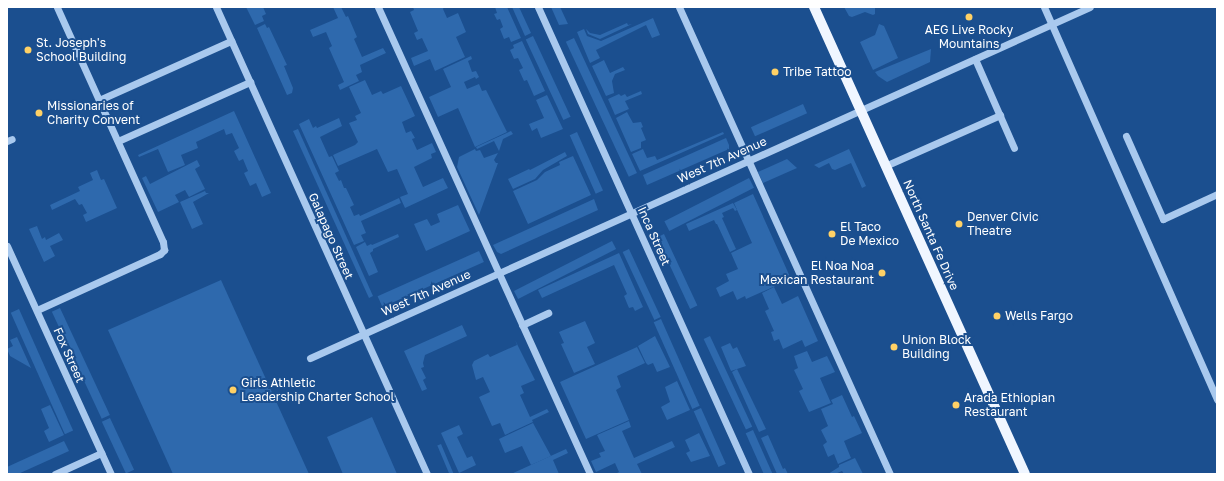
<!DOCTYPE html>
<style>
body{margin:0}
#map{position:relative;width:1224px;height:481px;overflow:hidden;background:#1b4f8f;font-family:"Golos Text",sans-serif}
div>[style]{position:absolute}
.green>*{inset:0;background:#2e69ad;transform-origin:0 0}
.minor>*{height:7px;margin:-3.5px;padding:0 3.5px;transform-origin:3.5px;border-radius:3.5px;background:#a9c9ee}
.major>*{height:10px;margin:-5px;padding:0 5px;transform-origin:5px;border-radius:5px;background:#f0f6ff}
.dots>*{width:11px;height:11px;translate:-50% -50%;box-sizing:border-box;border:2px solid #1b4f8f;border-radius:50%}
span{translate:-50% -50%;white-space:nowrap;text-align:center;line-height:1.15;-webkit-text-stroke:4px #1b4f8f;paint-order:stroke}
.poi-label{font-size:12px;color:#fff}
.left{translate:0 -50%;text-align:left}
.right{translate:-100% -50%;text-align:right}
.street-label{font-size:12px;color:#fff}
.frame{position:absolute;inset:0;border:8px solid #fff;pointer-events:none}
</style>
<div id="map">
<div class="green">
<i style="clip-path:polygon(246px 7px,263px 7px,266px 14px,262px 16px,264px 21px,255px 25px)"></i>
<i style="clip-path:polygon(333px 7px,341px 7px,346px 17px,348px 16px,357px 37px,354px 39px,362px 57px,383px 48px,386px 53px,360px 65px,362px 72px,356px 75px,359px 81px,340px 90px,338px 85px,344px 82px,329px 48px,332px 46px,326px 32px,313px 37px,310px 30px,338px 18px)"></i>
<i style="clip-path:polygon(413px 7px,444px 7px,443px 9px,447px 18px,458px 13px,466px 32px,456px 37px,465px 57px,435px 71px,430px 59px,414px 66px,411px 58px,428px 51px,422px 38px,417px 40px,414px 33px,418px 31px,410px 12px,414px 10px)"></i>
<i style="clip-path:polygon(495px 7px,507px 7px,521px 38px,511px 42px,509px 37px,504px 39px,500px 29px,503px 27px,500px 19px,497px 20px,494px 14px,497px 13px)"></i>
<i style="clip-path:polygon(512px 7px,519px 7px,531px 33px,525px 36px)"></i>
<i style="clip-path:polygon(551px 7px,560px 7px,568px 24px,559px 25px)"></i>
<i style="clip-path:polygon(844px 7px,875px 7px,875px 14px,873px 15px,865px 12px,852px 17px,849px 16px)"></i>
<i style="clip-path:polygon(653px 18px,660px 35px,652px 38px,646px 25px,596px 50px,600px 58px,590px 63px,577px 32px,584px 29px,587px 36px,601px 41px)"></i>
<i style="clip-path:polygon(627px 23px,628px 25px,632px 24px,600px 39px,588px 34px,586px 29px,590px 33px,600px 35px)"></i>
<i style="clip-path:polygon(265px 24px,267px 28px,269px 27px,287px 65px,284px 66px,293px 88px,292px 93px,287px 95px,257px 28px)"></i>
<i style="clip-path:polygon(879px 24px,884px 26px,898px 58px,873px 70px,860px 42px,875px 35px)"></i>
<i style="left:533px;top:36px;width:89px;height:8px;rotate:65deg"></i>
<i style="left:574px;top:38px;width:149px;height:9px;rotate:65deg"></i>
<i style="clip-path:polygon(522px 41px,545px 91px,534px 96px,527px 80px,524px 81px,519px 70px,523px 68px,518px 58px,514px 59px,510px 50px,514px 48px,513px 45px)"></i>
<i style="clip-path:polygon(931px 49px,930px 62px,887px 82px,878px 76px,875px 72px)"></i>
<i style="clip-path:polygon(471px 56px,472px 59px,468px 61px,472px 72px,476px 71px,479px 77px,476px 79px,475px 77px,464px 82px,467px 89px,479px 84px,482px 91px,486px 90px,507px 132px,475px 147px,458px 108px,438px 117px,429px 97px,451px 87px,443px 69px)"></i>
<i style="clip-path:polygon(604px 60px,610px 73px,623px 67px,625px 70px,615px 74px,612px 81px,614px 93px,606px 96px,592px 66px)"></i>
<i style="clip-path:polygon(365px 80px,372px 95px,381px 91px,383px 94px,401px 86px,415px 116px,402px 122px,406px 133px,411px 131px,415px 138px,412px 139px,417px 150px,432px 143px,436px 152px,431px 154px,432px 158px,414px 167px,423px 187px,443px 178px,448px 188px,405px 208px,400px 197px,408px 194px,397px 169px,388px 172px,377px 149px,338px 166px,333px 155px,355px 145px,358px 142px,349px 123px,357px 120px,355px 116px,361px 113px,349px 87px)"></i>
<i style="clip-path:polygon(641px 91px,642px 94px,625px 101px,629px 109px,615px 115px,608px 99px,619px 94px,621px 96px,625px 94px,627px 97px)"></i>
<i style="clip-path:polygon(547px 95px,563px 129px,541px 138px,537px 128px,532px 131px,529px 124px,544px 118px,536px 100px)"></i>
<i style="left:803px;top:104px;width:10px;height:57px;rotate:66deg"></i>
<i style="clip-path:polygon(234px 111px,271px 193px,262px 197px,256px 183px,250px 186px,244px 173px,248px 171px,243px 159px,239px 161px,234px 151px,239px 148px,232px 133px,226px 135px,224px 129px,196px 142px,198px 148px,181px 155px,185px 165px,168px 172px,158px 149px,139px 157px,138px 155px)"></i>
<i style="clip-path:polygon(627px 112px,633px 123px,641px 122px,643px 127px,641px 128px,646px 140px,641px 142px,641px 148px,631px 152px,616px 118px)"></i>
<i style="clip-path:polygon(339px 118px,342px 126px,320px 137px,329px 157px,332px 156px,339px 171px,335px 173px,339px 181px,341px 180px,344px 188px,346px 188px,354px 205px,350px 207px,354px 216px,359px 214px,360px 216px,399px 198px,401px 203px,361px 221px,366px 233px,361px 235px,364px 241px,354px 245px,299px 124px,309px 119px,313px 128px,316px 126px,317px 128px)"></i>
<i style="clip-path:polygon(298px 129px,373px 296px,369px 298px,293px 131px)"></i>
<i style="clip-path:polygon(511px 131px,513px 134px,503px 139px,499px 151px,494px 141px,477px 149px,476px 147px)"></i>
<i style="left:577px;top:132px;width:64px;height:8px;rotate:66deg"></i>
<i style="clip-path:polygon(723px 132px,724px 134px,640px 171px,632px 154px,643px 149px,647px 158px,655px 156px,657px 160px)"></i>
<i style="clip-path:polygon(726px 138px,729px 145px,729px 149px,647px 185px,643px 175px)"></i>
<i style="clip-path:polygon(475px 149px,476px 151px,480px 150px,484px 158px,498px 153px,494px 160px,496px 163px,498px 163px,479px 215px,457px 167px,459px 157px)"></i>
<i style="clip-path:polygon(849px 149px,866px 186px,862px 188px,851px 163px,835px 170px,832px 169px,829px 163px,819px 168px,814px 165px)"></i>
<i style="clip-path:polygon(565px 152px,567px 156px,543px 170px,535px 179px,513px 189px,508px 179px,529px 169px,530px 170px)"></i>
<i style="clip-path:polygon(573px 156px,591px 195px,528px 224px,513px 191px,537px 180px,545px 172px,560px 165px,559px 162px)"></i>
<i style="clip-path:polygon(787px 159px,797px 168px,763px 183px,758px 172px)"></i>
<i style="clip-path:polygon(197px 160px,200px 166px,195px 169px,205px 189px,189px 197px,185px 190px,175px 195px,179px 202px,158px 212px,142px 178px,146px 176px,150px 184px)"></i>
<i style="clip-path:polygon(97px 170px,101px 180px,104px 179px,117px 208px,86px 222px,83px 215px,87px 213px,82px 204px,79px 205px,75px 199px,52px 210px,50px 205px,80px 191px,78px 187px,93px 180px,90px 173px)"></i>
<i style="left:749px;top:178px;width:11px;height:95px;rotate:63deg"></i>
<i style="clip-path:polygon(205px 191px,206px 193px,209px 193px,193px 202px,203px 224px,192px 229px,180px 202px)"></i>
<i style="clip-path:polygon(753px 194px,791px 279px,746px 299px,745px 296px,737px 300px,733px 291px,720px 297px,716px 288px,729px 281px,726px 274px,738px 269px,731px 253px,752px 243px,734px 203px)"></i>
<i style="clip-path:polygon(594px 199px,598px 210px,501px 254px,497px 252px,493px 245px)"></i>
<i style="clip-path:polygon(733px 203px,737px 210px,735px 211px,733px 208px,722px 213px,724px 217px,722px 218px,736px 249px,730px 252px,717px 224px,716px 224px,714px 220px,689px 231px,686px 224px)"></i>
<i style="clip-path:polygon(458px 205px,470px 231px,426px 251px,414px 224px,427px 219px,431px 226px,440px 222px,437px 214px)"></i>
<i style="clip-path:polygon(37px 226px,42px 239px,45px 237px,46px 240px,59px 233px,63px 240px,50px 246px,55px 256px,44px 262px,29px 229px)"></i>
<i style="clip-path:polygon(398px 234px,399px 237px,373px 249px,373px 251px,370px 253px,378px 272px,369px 276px,356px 247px,365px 242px,367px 246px,371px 244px,372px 245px)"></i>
<i style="left:664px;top:234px;width:79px;height:8px;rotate:65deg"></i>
<i style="left:612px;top:241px;width:9px;height:110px;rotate:63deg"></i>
<i style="left:629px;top:249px;width:75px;height:7px;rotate:65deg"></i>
<i style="left:479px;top:251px;width:12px;height:111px;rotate:66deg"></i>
<i style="clip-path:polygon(619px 253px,643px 307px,635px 311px,633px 307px,629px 308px,624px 296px,627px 294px,614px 265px,542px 298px,538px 290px)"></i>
<i style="clip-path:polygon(221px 280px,309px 474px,173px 474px,108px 330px)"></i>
<i style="clip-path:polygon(774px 287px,782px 304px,798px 296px,818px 341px,805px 347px,802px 340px,783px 349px,779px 339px,774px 341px,771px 332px,774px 331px,765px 311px,769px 309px,762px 293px)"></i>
<i style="left:60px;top:308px;width:118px;height:9px;rotate:65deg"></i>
<i style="left:19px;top:309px;width:133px;height:9px;rotate:66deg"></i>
<i style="left:661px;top:319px;width:95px;height:8px;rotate:66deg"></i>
<i style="clip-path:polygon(585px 321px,595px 343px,587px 347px,595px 364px,574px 373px,561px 344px,564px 343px,559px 332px)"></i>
<i style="clip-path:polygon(462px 325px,467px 336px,425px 355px,423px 363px,424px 367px,421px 368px,426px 378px,423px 380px,427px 389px,422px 391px,404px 351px)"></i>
<i style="clip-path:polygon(655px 336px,670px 367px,657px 372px,653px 363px,648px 365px,646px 363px,638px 346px)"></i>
<i style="left:710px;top:336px;width:100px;height:7px;rotate:65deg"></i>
<i style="clip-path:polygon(17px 337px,31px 368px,10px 356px,7px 349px,13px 346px,10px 340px)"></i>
<i style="clip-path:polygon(515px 340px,535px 380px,521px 386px,524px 393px,520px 395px,530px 417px,547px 409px,549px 412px,532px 420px,533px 422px,505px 435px,500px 423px,492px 426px,479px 397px,490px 392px,483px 377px,476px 380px,472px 365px,474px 361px,488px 354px,490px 357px,517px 345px)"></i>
<i style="clip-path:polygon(730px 343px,733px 349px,737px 347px,746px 366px,731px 371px,721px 347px)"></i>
<i style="clip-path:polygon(637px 347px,645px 363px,617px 376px,621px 387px,616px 390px,629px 420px,586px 439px,560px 382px)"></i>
<i style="clip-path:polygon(807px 351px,812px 362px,827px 356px,835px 372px,820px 378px,831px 403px,809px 412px,799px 391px,803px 389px,794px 370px,798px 368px,794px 356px)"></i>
<i style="clip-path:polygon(737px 369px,766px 429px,759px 432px,732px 372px)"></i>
<i style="clip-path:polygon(677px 381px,690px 410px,667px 420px,661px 407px,670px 402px,665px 387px)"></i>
<i style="clip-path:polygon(842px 395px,852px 417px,854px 416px,862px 433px,844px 441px,851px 458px,838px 464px,834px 454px,828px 457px,823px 445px,827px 442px,821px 430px,828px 426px,821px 409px,833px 404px,831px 400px)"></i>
<i style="clip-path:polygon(50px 405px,64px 435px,49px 442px,44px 431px,49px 428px,41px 409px)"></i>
<i style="left:701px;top:408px;width:61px;height:8px;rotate:66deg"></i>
<i style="clip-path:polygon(372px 417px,397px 474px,343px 474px,327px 437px)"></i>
<i style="left:110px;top:418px;width:57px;height:9px;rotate:65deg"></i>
<i style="clip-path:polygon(629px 421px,631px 427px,622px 431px,634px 458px,672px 441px,675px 447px,637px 464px,642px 474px,615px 474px,619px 472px,615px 463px,596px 472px,591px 461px,601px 457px,599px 453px,605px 451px,597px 435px)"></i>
<i style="clip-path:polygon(533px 423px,551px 456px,531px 465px,522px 446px,505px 453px,499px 439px)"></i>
<i style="clip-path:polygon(459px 425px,463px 434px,457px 437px,467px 458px,472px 456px,476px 465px,459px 473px,441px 433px)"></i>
<i style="left:753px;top:430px;width:48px;height:8px;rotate:66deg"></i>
<i style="clip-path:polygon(699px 433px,710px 456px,691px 462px,686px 453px,690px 451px,685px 440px)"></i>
<i style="clip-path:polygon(768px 435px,783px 469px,785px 468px,788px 474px,777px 474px,761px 438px)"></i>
<i style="clip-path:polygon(64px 441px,69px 451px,18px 474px,7px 474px,7px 467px)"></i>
<i style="left:441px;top:444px;width:33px;height:4px;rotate:67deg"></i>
<i style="clip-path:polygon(566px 449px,568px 453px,553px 460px,559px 474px,511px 474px)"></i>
<i style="clip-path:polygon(855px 458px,863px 474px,844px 474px,842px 471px,835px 474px,828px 474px,839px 467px,839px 465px)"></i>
</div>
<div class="minor">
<i style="left:216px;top:7px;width:512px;rotate:65.69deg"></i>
<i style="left:378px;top:7px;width:513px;rotate:65.58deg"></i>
<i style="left:538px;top:7px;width:512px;rotate:65.69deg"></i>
<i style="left:679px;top:7px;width:512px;rotate:65.69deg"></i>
<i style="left:1044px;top:7px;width:429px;rotate:66.2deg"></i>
<i style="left:975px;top:59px;width:97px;rotate:66.3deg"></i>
<i style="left:99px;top:100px;width:145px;rotate:-24.1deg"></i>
<i style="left:1126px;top:136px;width:91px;rotate:66deg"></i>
<i style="left:1163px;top:219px;width:60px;rotate:-24.8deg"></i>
<i style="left:7px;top:141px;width:5px;rotate:-22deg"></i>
<i style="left:118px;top:141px;width:145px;rotate:-24.1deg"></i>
<i style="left:885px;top:166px;width:126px;rotate:-23.9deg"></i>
<i style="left:7px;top:246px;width:251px;rotate:65.5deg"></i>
<i style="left:37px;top:310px;width:135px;rotate:-24.5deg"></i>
<i style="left:160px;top:254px;width:6px;rotate:-45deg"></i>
<i style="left:164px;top:250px;width:8px;rotate:-97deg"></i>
<i style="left:163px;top:242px;width:258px;rotate:-114.3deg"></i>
<i style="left:522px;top:325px;width:29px;rotate:-25deg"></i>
<i style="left:310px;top:358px;width:855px;rotate:-24.23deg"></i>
<i style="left:55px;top:474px;width:51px;rotate:-24.5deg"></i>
</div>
<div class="major">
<i style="left:814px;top:7px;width:512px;rotate:65.69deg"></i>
</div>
<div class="dots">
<i style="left:969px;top:17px;background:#ffd166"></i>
<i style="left:28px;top:50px;background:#ffd166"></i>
<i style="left:775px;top:72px;background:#ffd166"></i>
<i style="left:39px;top:113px;background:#ffd166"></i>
<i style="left:959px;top:224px;background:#ffd166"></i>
<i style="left:832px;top:234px;background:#ffd166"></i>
<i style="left:882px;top:273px;background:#ffd166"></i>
<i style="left:997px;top:316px;background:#ffd166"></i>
<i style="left:894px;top:347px;background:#ffd166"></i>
<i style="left:233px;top:390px;background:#ffd166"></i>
<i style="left:956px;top:405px;background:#ffd166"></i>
</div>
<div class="poi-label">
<span style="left:969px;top:37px">AEG Live Rocky<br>Mountains</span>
<span class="left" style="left:36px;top:50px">St. Joseph's<br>School Building</span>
<span class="left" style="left:783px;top:72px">Tribe Tattoo</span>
<span class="left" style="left:47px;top:113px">Missionaries of<br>Charity Convent</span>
<span class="left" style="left:967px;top:224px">Denver Civic<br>Theatre</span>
<span class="left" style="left:840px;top:234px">El Taco<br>De Mexico</span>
<span class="right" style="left:874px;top:273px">El Noa Noa<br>Mexican Restaurant</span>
<span class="left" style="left:1005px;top:316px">Wells Fargo</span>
<span class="left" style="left:902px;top:347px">Union Block<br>Building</span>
<span class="left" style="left:241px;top:390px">Girls Athletic<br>Leadership Charter School</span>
<span class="left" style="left:964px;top:405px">Arada Ethiopian<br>Restaurant</span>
</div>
<div class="street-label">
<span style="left:722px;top:160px;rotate:-24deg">West 7th Avenue</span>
<span style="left:931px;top:235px;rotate:66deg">North Santa Fe Drive</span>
<span style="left:331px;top:236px;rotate:66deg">Galapago Street</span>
<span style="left:654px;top:236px;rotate:66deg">Inca Street</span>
<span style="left:426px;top:293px;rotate:-24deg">West 7th Avenue</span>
<span style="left:69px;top:355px;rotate:66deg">Fox Street</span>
</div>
<div class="frame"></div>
</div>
